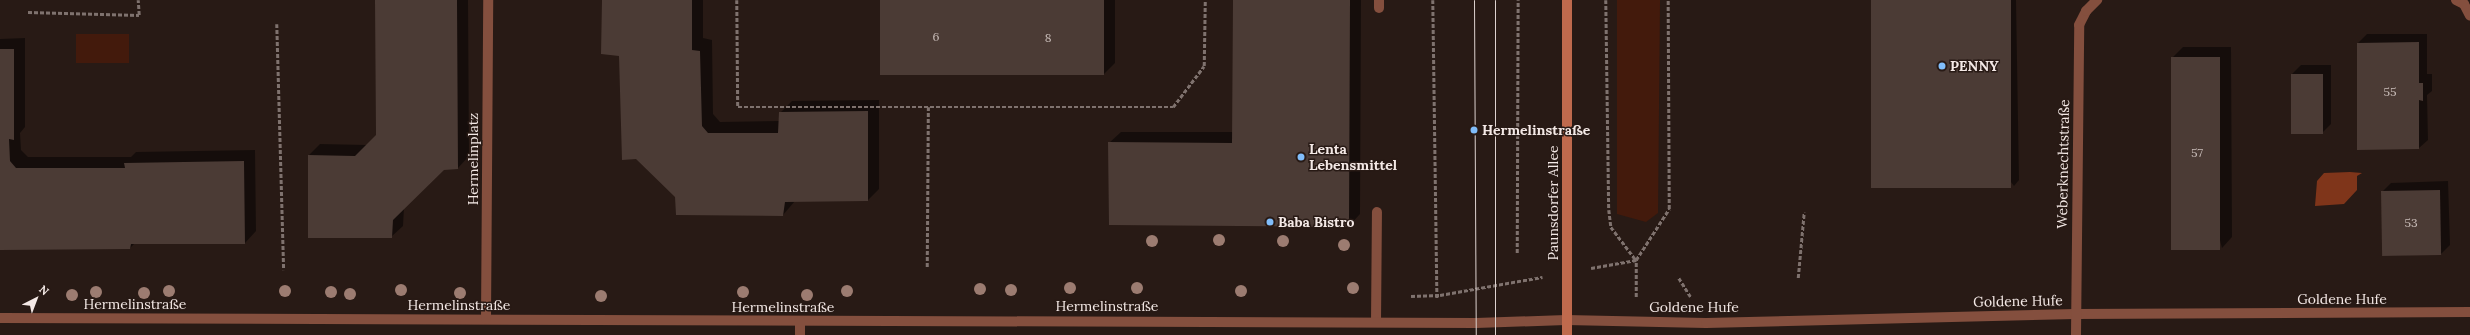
<!DOCTYPE html>
<meta charset="utf-8">
<style>
body{margin:0}
#map{position:relative;width:2470px;height:335px;overflow:hidden;background:#281a15;font-family:Lora,serif}
div>[style]{position:absolute}
.green>*{inset:0;background:#431a0c;transform-origin:0 0}
.water>*{inset:0;background:#7f351a}
.shadow>*{inset:0;background:#0007}
.building>*{inset:0;background:#4b3b35;transform-origin:0 0}
.path>*{height:2.5px;margin-top:-1.25px;transform-origin:0;background:repeating-linear-gradient(90deg,#7f726e 0 4px,transparent 0 6px)}
.lane>*{height:10px;margin:-5px;padding:0 5px;transform-origin:5px;border-radius:5px;background:#844f3e}
.street>*{height:10px;margin:-5px;padding:0 5px;transform-origin:5px;border-radius:5px;background:#844f3e}
.secondary>*{height:10px;margin:-5px;padding:0 5px;transform-origin:5px;border-radius:5px;background:#bf6a4d}
.tram>*{height:1px;margin:-0.5px;padding:0 0.5px;transform-origin:0.5px;border-radius:0.5px;background:#ddd2cf}
.trees>*{width:12px;height:12px;margin:-6px;border-radius:50%;background:#9c7c71}
.dots>*{width:11px;height:11px;translate:-50% -50%;box-sizing:border-box;border:2px solid #281a15;border-radius:50%}
span{translate:-50% -50%;white-space:nowrap;text-align:center;line-height:1.15;-webkit-text-stroke:3px #281a15;paint-order:stroke}
.number-label{font-size:12px;color:#cabeba}
.number-label span{-webkit-text-stroke-width:0}
.poi-label{font-size:14px;color:#f4e9e6;font-weight:700}
.left{translate:0 -50%;text-align:left}
.street-label{font-size:14px;color:#f4e9e6}
.north{position:absolute;left:16px;top:279px;width:40px;height:40px;-webkit-text-stroke:3px #281a15;paint-order:stroke;rotate:42deg;font-size:11px;font-weight:700;line-height:16px;text-align:center;color:#f4e9e6}
.north::after{content:'';display:block;margin:auto;width:14px;height:18px;background:#f4e9e6;clip-path:polygon(50% 0,100% 100%,50% 72%,0 100%)}
</style>
<div id="map">
<div class="green">
<i style="clip-path:polygon(1617px 0,1660px 0,1658px 213px,1646px 222px,1617px 214px)"></i>
<i style="left:76px;top:34px;width:53px;height:29px"></i>
</div>
<div class="water">
<i style="clip-path:polygon(2324px 173px,2350px 172px,2362px 173px,2357px 176px,2357px 190px,2344px 204px,2315px 206px,2317px 181px)"></i>
</div>
<div class="shadow">
<i style="clip-path:polygon(376px 0,468px 0,469px 156px,458px 168px,444px 169px,404px 208px,403px 226px,391px 237px,309px 155px,320px 144px,367px 145px,377px 135px)"></i>
<i style="clip-path:polygon(603px 0,703px 0,703px 38px,712px 40px,713px 114px,720px 122px,780px 121px,780px 113px,792px 101px,879px 100px,879px 189px,868px 200px,795px 201px,783px 215px,676px 197px,620px 55px)"></i>
<i style="clip-path:polygon(881px 0,1115px 0,1115px 63px,1104px 74px)"></i>
<i style="clip-path:polygon(1234px 0,1361px 0,1360px 214px,1349px 226px,1109px 143px,1121px 132px,1233px 132px)"></i>
<i style="clip-path:polygon(1872px 0,2016px 0,2019px 180px,2014px 186px)"></i>
<i style="clip-path:polygon(2367px 34px,2427px 34px,2427px 74px,2432px 74px,2432px 91px,2427px 95px,2428px 140px,2419px 148px,2358px 43px)"></i>
<i style="clip-path:polygon(25px 38px,25px 127px,20px 133px,21px 150px,28px 157px,131px 157px,136px 152px,255px 150px,256px 231px,245px 243px,135px 243px,130px 248px,0 249px,0 39px)"></i>
<i style="clip-path:polygon(2183px 47px,2231px 47px,2232px 237px,2222px 248px,2172px 58px)"></i>
<i style="clip-path:polygon(2301px 65px,2331px 65px,2331px 124px,2322px 133px,2292px 74px)"></i>
<i style="clip-path:polygon(2448px 181px,2450px 245px,2441px 254px,2384px 256px,2382px 192px,2391px 183px)"></i>
</div>
<div class="building">
<i style="clip-path:polygon(375px 0,457px 0,458px 169px,444px 170px,393px 220px,392px 238px,308px 238px,308px 155px,355px 156px,376px 135px)"></i>
<i style="clip-path:polygon(602px 0,692px 0,692px 50px,700px 51px,702px 126px,708px 133px,778px 133px,779px 112px,868px 111px,868px 201px,785px 202px,783px 216px,676px 215px,675px 197px,636px 159px,622px 160px,619px 56px,601px 54px)"></i>
<i style="left:880px;top:0;width:224px;height:75px"></i>
<i style="clip-path:polygon(1233px 0,1350px 0,1349px 227px,1109px 225px,1108px 142px,1232px 143px)"></i>
<i style="left:1871px;top:0;width:140px;height:188px"></i>
<i style="clip-path:polygon(2419px 42px,2419px 83px,2423px 83px,2423px 101px,2419px 100px,2419px 149px,2357px 150px,2357px 43px)"></i>
<i style="clip-path:polygon(0 49px,14px 49px,14px 140px,9px 139px,10px 161px,16px 168px,125px 168px,124px 163px,244px 161px,245px 244px,131px 244px,130px 249px,0 250px)"></i>
<i style="left:2171px;top:57px;width:49px;height:193px"></i>
<i style="left:2291px;top:74px;width:32px;height:60px"></i>
<i style="left:2440px;top:190px;width:65px;height:59px;rotate:89deg"></i>
</div>
<div class="path">
<i style="left:737px;top:0;width:107px;rotate:89.5deg"></i>
<i style="left:738px;top:107px;width:435px"></i>
<i style="left:1173px;top:107px;width:51px;rotate:-52.9deg"></i>
<i style="left:1204px;top:66px;width:66px;rotate:-89.1deg"></i>
<i style="left:1433px;top:0;width:299px;rotate:89.2deg"></i>
<i style="left:1606px;top:0;width:210px;rotate:89.2deg"></i>
<i style="left:1609px;top:210px;width:17px;rotate:83deg"></i>
<i style="left:1611px;top:227px;width:41px;rotate:52.9deg"></i>
<i style="left:28px;top:12px;width:111px;rotate:1.5deg"></i>
<i style="left:139px;top:15px;width:15px;rotate:-94deg"></i>
<i style="left:277px;top:24px;width:246px;rotate:88.4deg"></i>
<i style="left:1517px;top:253px;width:253px;rotate:-89.8deg"></i>
<i style="left:927px;top:267px;width:160px;rotate:-89.6deg"></i>
<i style="left:1591px;top:268px;width:46px;rotate:-10.1deg"></i>
<i style="left:1679px;top:278px;width:22px;rotate:58deg"></i>
<i style="left:1798px;top:278px;width:66px;rotate:-84.8deg"></i>
<i style="left:1411px;top:296px;width:29px;rotate:-2deg"></i>
<i style="left:1440px;top:295px;width:104px;rotate:-10deg"></i>
<i style="left:1636px;top:297px;width:37px;rotate:-90deg"></i>
<i style="left:1636px;top:260px;width:61px;rotate:-57.1deg"></i>
<i style="left:1669px;top:209px;width:209px;rotate:-90.3deg"></i>
</div>
<div class="lane">
<i style="left:1379px;top:8px;width:8px;rotate:-90deg"></i>
<i style="left:1376px;top:322px;width:110px;rotate:-89.5deg"></i>
</div>
<div class="street">
<i style="left:2456px;top:0;width:9px;rotate:27deg"></i>
<i style="left:2464px;top:4px;width:13px;rotate:63deg"></i>
<i style="left:0;top:318px;width:1476px;rotate:0.19deg"></i>
<i style="left:1476px;top:323px;width:90px;rotate:-1.9deg"></i>
<i style="left:1566px;top:320px;width:140px;rotate:1.2deg"></i>
<i style="left:1706px;top:323px;width:369px;rotate:-1.4deg"></i>
<i style="left:2075px;top:314px;width:395px;rotate:-0.3deg"></i>
<i style="left:486px;top:319px;width:319px;rotate:-89.6deg"></i>
<i style="left:800px;top:321px;width:14px;rotate:90deg"></i>
<i style="left:2076px;top:335px;width:310px;rotate:-89.4deg"></i>
<i style="left:2079px;top:25px;width:16px;rotate:-63deg"></i>
<i style="left:2086px;top:11px;width:16px;rotate:-45deg"></i>
</div>
<div class="secondary">
<i style="left:1567px;top:335px;width:335px;rotate:-90deg"></i>
</div>
<div class="tram">
<i style="left:1474px;top:0;width:335px;rotate:89.7deg"></i>
<i style="left:1495px;top:0;width:335px;rotate:90deg"></i>
</div>
<div class="trees">
<i style="left:1219px;top:240px"></i>
<i style="left:1152px;top:241px"></i>
<i style="left:1283px;top:241px"></i>
<i style="left:1344px;top:245px"></i>
<i style="left:1070px;top:288px"></i>
<i style="left:1137px;top:288px"></i>
<i style="left:1353px;top:288px"></i>
<i style="left:980px;top:289px"></i>
<i style="left:401px;top:290px"></i>
<i style="left:1011px;top:290px"></i>
<i style="left:169px;top:291px"></i>
<i style="left:285px;top:291px"></i>
<i style="left:847px;top:291px"></i>
<i style="left:1241px;top:291px"></i>
<i style="left:96px;top:292px"></i>
<i style="left:331px;top:292px"></i>
<i style="left:743px;top:292px"></i>
<i style="left:144px;top:293px"></i>
<i style="left:460px;top:293px"></i>
<i style="left:350px;top:294px"></i>
<i style="left:72px;top:295px"></i>
<i style="left:807px;top:295px"></i>
<i style="left:601px;top:296px"></i>
</div>
<div class="dots">
<i style="left:1942px;top:66px;background:#80bdfa"></i>
<i style="left:1474px;top:130px;background:#80bdfa"></i>
<i style="left:1301px;top:157px;background:#80bdfa"></i>
<i style="left:1270px;top:222px;background:#80bdfa"></i>
</div>
<div class="number-label">
<span style="left:936px;top:37px">6</span>
<span style="left:1048px;top:38px">8</span>
<span style="left:2390px;top:92px">55</span>
<span style="left:2197px;top:153px">57</span>
<span style="left:2411px;top:223px">53</span>
</div>
<div class="poi-label">
<span class="left" style="left:1950px;top:66px">PENNY</span>
<span class="left" style="left:1482px;top:130px">Hermelinstraße</span>
<span class="left" style="left:1309px;top:157px">Lenta<br>Lebensmittel</span>
<span class="left" style="left:1278px;top:222px">Baba Bistro</span>
</div>
<div class="street-label">
<span style="left:473px;top:159px;rotate:-90deg">Hermelinplatz</span>
<span style="left:2063px;top:164px;rotate:-89deg">Weberknechtstraße</span>
<span style="left:1553px;top:203px;rotate:-90deg">Paunsdorfer Allee</span>
<span style="left:2342px;top:299px">Goldene Hufe</span>
<span style="left:2018px;top:301px;rotate:-1deg">Goldene Hufe</span>
<span style="left:135px;top:304px">Hermelinstraße</span>
<span style="left:459px;top:305px">Hermelinstraße</span>
<span style="left:1107px;top:306px">Hermelinstraße</span>
<span style="left:783px;top:307px">Hermelinstraße</span>
<span style="left:1694px;top:307px">Goldene Hufe</span>
</div>
<div class="north">N</div>
</div>
